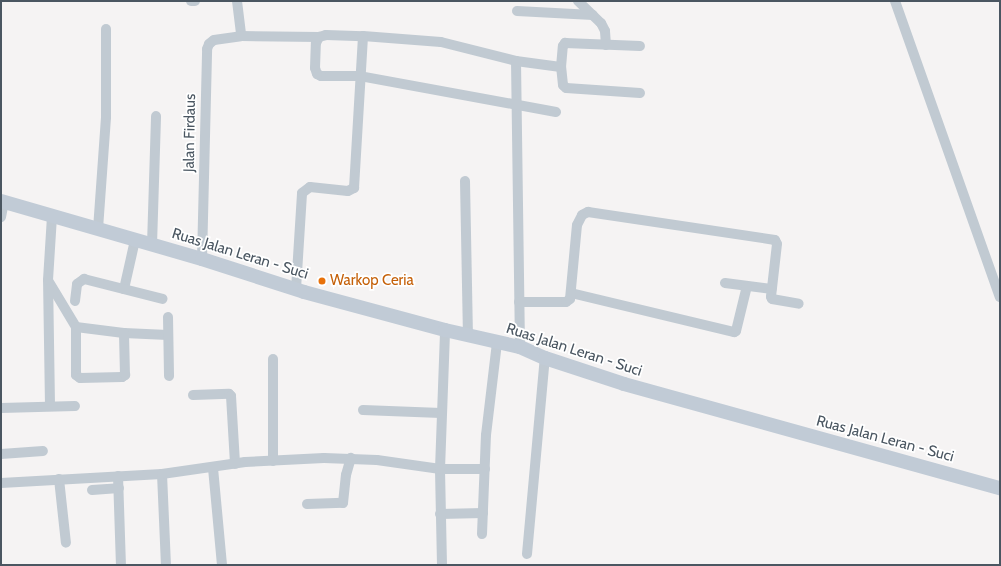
<!DOCTYPE html>
<style>
body{margin:0}
#map{position:relative;width:1001px;height:566px;overflow:hidden;background:#f5f3f3;font-family:Cabin,sans-serif}
div>[style]{position:absolute}
.minor>*{height:10px;margin:-5px;padding:0 5px;transform-origin:5px;border-radius:5px;background:#c1cad2}
.secondary>*{height:14px;margin:-7px;padding:0 7px;transform-origin:7px;border-radius:7px;background:#c1cbd6}
.dots>*{width:11px;height:11px;translate:-50% -50%;box-sizing:border-box;border:2px solid #fff;border-radius:50%}
span{translate:-50% -50%;white-space:nowrap;text-align:center;line-height:1.15;-webkit-text-stroke:3.5px #fff;paint-order:stroke}
.street-label{font-size:15px;color:#4a5661}
.food-label{font-size:15px;color:#c56008}
.left{translate:0 -50%;text-align:left}
.frame{position:absolute;inset:0;border:2px solid #4a5661;pointer-events:none}
</style>
<div id="map">
<div class="minor">
<i style="left:191px;top:1px;width:4px"></i>
<i style="left:237px;top:1px;width:35px;rotate:83deg"></i>
<i style="left:578px;top:1px;width:32px;rotate:44deg"></i>
<i style="left:601px;top:23px;width:9px;rotate:63deg"></i>
<i style="left:605px;top:31px;width:14px;rotate:86deg"></i>
<i style="left:895px;top:1px;width:314px;rotate:70.5deg"></i>
<i style="left:517px;top:11px;width:76px;rotate:3deg"></i>
<i style="left:516px;top:61px;width:286px;rotate:89.2deg"></i>
<i style="left:640px;top:93px;width:74px;rotate:-176.1deg"></i>
<i style="left:566px;top:88px;width:4px;rotate:-135deg"></i>
<i style="left:563px;top:85px;width:18px;rotate:-96deg"></i>
<i style="left:561px;top:67px;width:21px;rotate:-85deg"></i>
<i style="left:563px;top:46px;width:4px;rotate:-56deg"></i>
<i style="left:565px;top:43px;width:75px;rotate:2.3deg"></i>
<i style="left:556px;top:112px;width:199px;rotate:-169.6deg"></i>
<i style="left:360px;top:76px;width:39px;rotate:180deg"></i>
<i style="left:321px;top:76px;width:4px;rotate:-153deg"></i>
<i style="left:317px;top:74px;width:6px;rotate:-108deg"></i>
<i style="left:315px;top:68px;width:25px;rotate:-88deg"></i>
<i style="left:316px;top:43px;width:7px;rotate:-63deg"></i>
<i style="left:319px;top:37px;width:7px;rotate:-16deg"></i>
<i style="left:326px;top:35px;width:37px;rotate:2deg"></i>
<i style="left:363px;top:36px;width:78px;rotate:4.4deg"></i>
<i style="left:441px;top:42px;width:77px;rotate:14.2deg"></i>
<i style="left:516px;top:61px;width:45px;rotate:7.6deg"></i>
<i style="left:465px;top:181px;width:154px;rotate:88.9deg"></i>
<i style="left:1px;top:217px;width:15px;rotate:-79deg"></i>
<i style="left:98px;top:229px;width:112px;rotate:-85.9deg"></i>
<i style="left:106px;top:117px;width:88px;rotate:-90deg"></i>
<i style="left:152px;top:245px;width:129px;rotate:-88.2deg"></i>
<i style="left:202px;top:259px;width:210px;rotate:-88.6deg"></i>
<i style="left:207px;top:49px;width:5px;rotate:-68deg"></i>
<i style="left:209px;top:44px;width:6px;rotate:-39deg"></i>
<i style="left:214px;top:40px;width:27px;rotate:-8deg"></i>
<i style="left:241px;top:36px;width:78px;rotate:0.7deg"></i>
<i style="left:49px;top:282px;width:52px;rotate:59deg"></i>
<i style="left:76px;top:327px;width:48px;rotate:7.1deg"></i>
<i style="left:124px;top:333px;width:44px;rotate:2.6deg"></i>
<i style="left:725px;top:283px;width:47px;rotate:7.3deg"></i>
<i style="left:124px;top:289px;width:50px;rotate:-77.3deg"></i>
<i style="left:296px;top:289px;width:96px;rotate:-86.4deg"></i>
<i style="left:302px;top:193px;width:10px;rotate:-37deg"></i>
<i style="left:310px;top:187px;width:38px;rotate:6deg"></i>
<i style="left:348px;top:191px;width:7px;rotate:-27deg"></i>
<i style="left:354px;top:188px;width:152px;rotate:-86.6deg"></i>
<i style="left:571px;top:293px;width:168px;rotate:13.5deg"></i>
<i style="left:734px;top:332px;width:2px;rotate:-27deg"></i>
<i style="left:736px;top:331px;width:46px;rotate:-76.3deg"></i>
<i style="left:75px;top:301px;width:17px;rotate:-83deg"></i>
<i style="left:77px;top:284px;width:9px;rotate:-36deg"></i>
<i style="left:84px;top:279px;width:81px;rotate:14.2deg"></i>
<i style="left:519px;top:302px;width:47px"></i>
<i style="left:566px;top:302px;width:5px;rotate:-37deg"></i>
<i style="left:570px;top:299px;width:74px;rotate:-84.6deg"></i>
<i style="left:577px;top:225px;width:11px;rotate:-63deg"></i>
<i style="left:582px;top:215px;width:7px;rotate:-27deg"></i>
<i style="left:588px;top:212px;width:189px;rotate:8.5deg"></i>
<i style="left:775px;top:240px;width:4px;rotate:63deg"></i>
<i style="left:777px;top:244px;width:53px;rotate:96.5deg"></i>
<i style="left:771px;top:297px;width:2px;rotate:63deg"></i>
<i style="left:772px;top:299px;width:27px;rotate:10deg"></i>
<i style="left:168px;top:317px;width:59px;rotate:89deg"></i>
<i style="left:76px;top:327px;width:48px;rotate:90deg"></i>
<i style="left:76px;top:375px;width:5px;rotate:37deg"></i>
<i style="left:80px;top:378px;width:42px;rotate:-1.4deg"></i>
<i style="left:122px;top:377px;width:4px;rotate:-34deg"></i>
<i style="left:125px;top:375px;width:42px;rotate:-91.4deg"></i>
<i style="left:193px;top:395px;width:36px;rotate:-2deg"></i>
<i style="left:229px;top:394px;width:3px;rotate:45deg"></i>
<i style="left:231px;top:396px;width:68px;rotate:86.6deg"></i>
<i style="left:50px;top:405px;width:125px;rotate:-90.9deg"></i>
<i style="left:48px;top:280px;width:64px;rotate:-86.4deg"></i>
<i style="left:1px;top:408px;width:74px;rotate:-1.5deg"></i>
<i style="left:363px;top:410px;width:78px;rotate:2.2deg"></i>
<i style="left:1px;top:454px;width:42px;rotate:-4.1deg"></i>
<i style="left:273px;top:461px;width:102px;rotate:-90deg"></i>
<i style="left:213px;top:468px;width:97px;rotate:84.7deg"></i>
<i style="left:162px;top:474px;width:91px;rotate:87.5deg"></i>
<i style="left:118px;top:476px;width:89px;rotate:88.1deg"></i>
<i style="left:59px;top:479px;width:64px;rotate:83.8deg"></i>
<i style="left:1px;top:483px;width:161px;rotate:-3.2deg"></i>
<i style="left:162px;top:474px;width:84px;rotate:-8.2deg"></i>
<i style="left:245px;top:462px;width:79px;rotate:-2.9deg"></i>
<i style="left:324px;top:458px;width:53px;rotate:2.2deg"></i>
<i style="left:377px;top:460px;width:64px;rotate:8.1deg"></i>
<i style="left:440px;top:469px;width:45px"></i>
<i style="left:92px;top:490px;width:27px;rotate:-4deg"></i>
<i style="left:307px;top:504px;width:36px;rotate:-2deg"></i>
<i style="left:343px;top:503px;width:28px;rotate:-84deg"></i>
<i style="left:346px;top:475px;width:18px;rotate:-74deg"></i>
<i style="left:440px;top:514px;width:43px;rotate:-1.3deg"></i>
<i style="left:482px;top:534px;width:99px;rotate:-87.7deg"></i>
<i style="left:486px;top:435px;width:93px;rotate:-83.2deg"></i>
<i style="left:527px;top:554px;width:197px;rotate:-84.8deg"></i>
<i style="left:442px;top:565px;width:96px;rotate:-91.2deg"></i>
<i style="left:440px;top:469px;width:139px;rotate:-87.9deg"></i>
</div>
<div class="secondary">
<i style="left:1px;top:201px;width:209px;rotate:16.1deg"></i>
<i style="left:202px;top:259px;width:107px;rotate:17.9deg"></i>
<i style="left:304px;top:292px;width:146px;rotate:15.1deg"></i>
<i style="left:445px;top:330px;width:77px;rotate:12.8deg"></i>
<i style="left:520px;top:347px;width:27px;rotate:24deg"></i>
<i style="left:545px;top:358px;width:83px;rotate:18.2deg"></i>
<i style="left:624px;top:384px;width:390px;rotate:15.5deg"></i>
</div>
<div class="dots">
<i style="left:322px;top:281px;background:#e8710a"></i>
</div>
<div class="street-label">
<span style="left:190px;top:133px;rotate:-89deg">Jalan Firdaus</span>
<span style="left:240px;top:254px;rotate:17deg">Ruas Jalan Leran - Suci</span>
<span style="left:574px;top:350px;rotate:18deg">Ruas Jalan Leran - Suci</span>
<span style="left:885px;top:439px;rotate:15deg">Ruas Jalan Leran - Suci</span>
</div>
<div class="food-label">
<span class="left" style="left:330px;top:281px">Warkop Ceria</span>
</div>
<div class="frame"></div>
</div>
